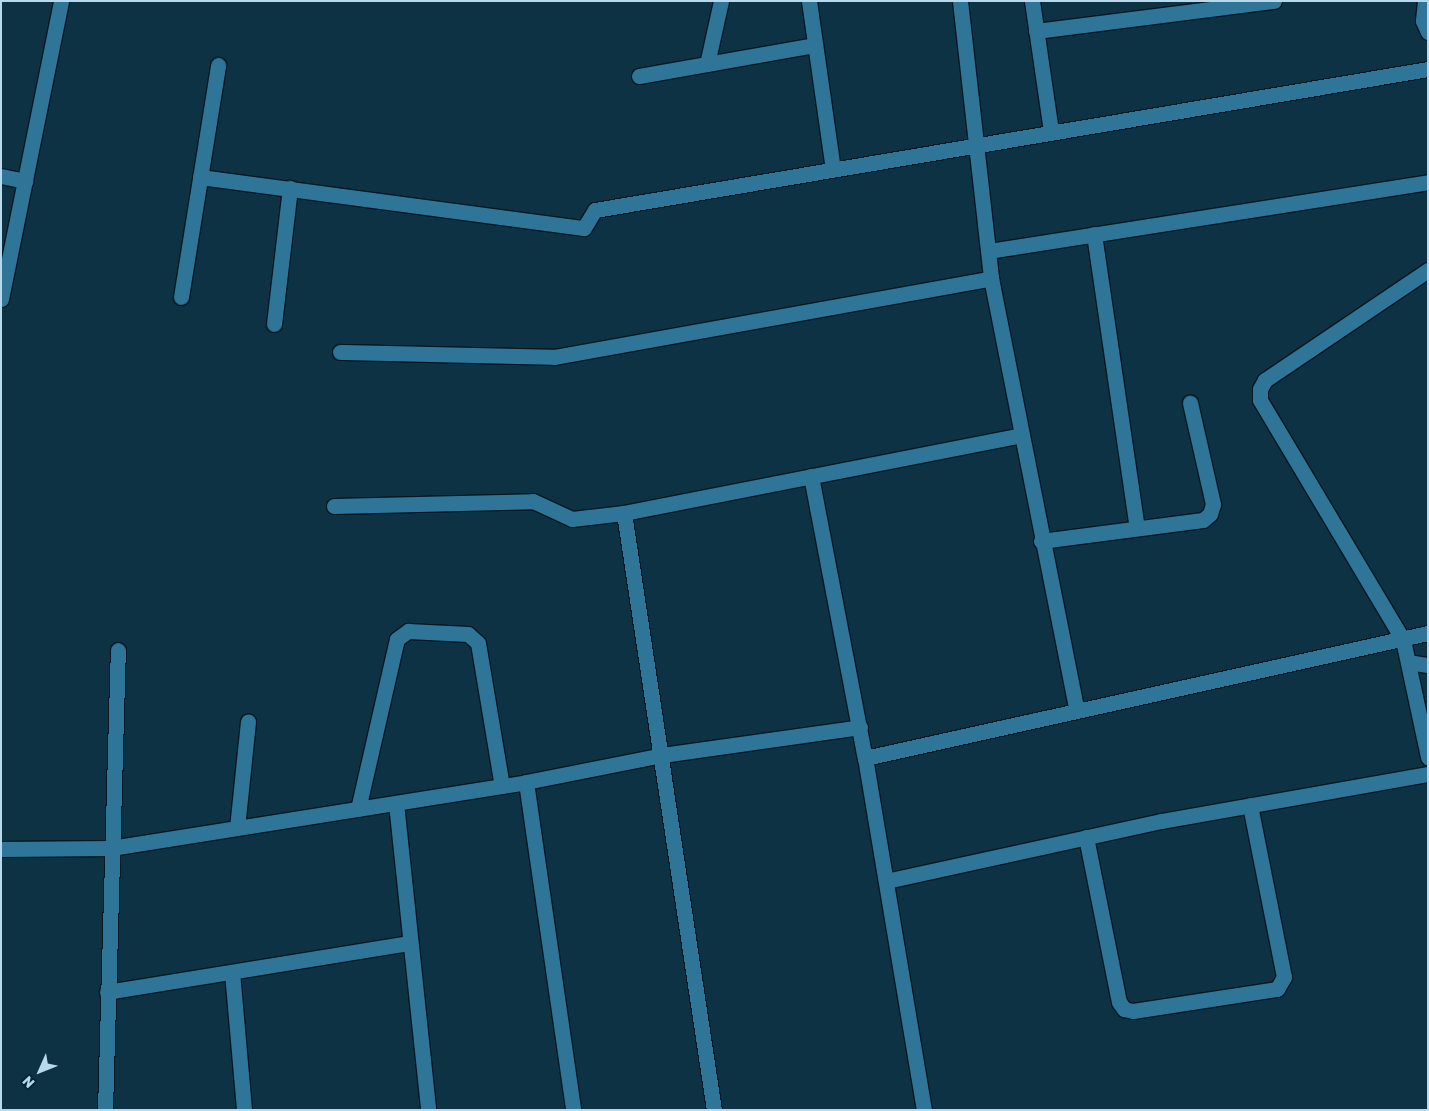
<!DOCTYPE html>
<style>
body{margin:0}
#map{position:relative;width:1429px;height:1111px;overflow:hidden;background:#0c3244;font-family:Rubik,sans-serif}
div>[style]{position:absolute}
.roads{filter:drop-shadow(1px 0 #041823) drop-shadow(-1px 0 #041823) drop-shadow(0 1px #041823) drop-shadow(0 -1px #041823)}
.street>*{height:15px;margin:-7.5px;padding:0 7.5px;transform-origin:7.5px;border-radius:7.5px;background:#2e7597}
span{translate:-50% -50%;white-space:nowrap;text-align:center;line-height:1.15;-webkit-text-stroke:4.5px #012839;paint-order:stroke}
.frame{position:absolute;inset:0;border:2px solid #b8d9ec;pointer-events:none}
.north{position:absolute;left:15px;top:1046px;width:50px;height:50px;-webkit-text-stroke:4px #012839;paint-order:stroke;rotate:226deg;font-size:14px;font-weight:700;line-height:20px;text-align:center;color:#b8d9ec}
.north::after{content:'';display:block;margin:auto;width:18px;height:22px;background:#b8d9ec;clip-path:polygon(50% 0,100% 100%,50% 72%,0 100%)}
</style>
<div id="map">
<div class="roads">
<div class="street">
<i style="left:809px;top:1px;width:170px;rotate:81.9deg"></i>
<i style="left:960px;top:1px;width:279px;rotate:83.6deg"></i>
<i style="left:991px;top:278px;width:439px;rotate:78.8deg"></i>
<i style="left:1032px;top:1px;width:132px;rotate:81.7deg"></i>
<i style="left:1425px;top:1px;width:20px;rotate:96deg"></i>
<i style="left:1423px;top:21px;width:12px;rotate:66deg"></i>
<i style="left:1036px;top:31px;width:240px;rotate:-7.2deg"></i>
<i style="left:707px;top:64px;width:65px;rotate:-77.5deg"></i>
<i style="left:639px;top:76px;width:179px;rotate:-10deg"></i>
<i style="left:1px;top:176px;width:25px;rotate:12deg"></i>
<i style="left:200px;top:177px;width:387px;rotate:7.6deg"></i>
<i style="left:584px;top:228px;width:21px;rotate:-59deg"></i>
<i style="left:595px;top:210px;width:845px;rotate:-9.61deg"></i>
<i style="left:1094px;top:234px;width:297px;rotate:81.7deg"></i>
<i style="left:989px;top:251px;width:444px;rotate:-8.9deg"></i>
<i style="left:1428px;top:270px;width:197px;rotate:146deg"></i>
<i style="left:1265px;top:380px;width:10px;rotate:119deg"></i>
<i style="left:1260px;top:389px;width:11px;rotate:90deg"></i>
<i style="left:1260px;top:400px;width:279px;rotate:59.2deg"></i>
<i style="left:1403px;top:640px;width:120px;rotate:77.9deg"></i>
<i style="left:181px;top:297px;width:235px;rotate:-80.9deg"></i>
<i style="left:1px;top:299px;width:304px;rotate:-78.6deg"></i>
<i style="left:274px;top:324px;width:137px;rotate:-83.3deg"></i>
<i style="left:340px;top:352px;width:214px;rotate:1.3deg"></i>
<i style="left:554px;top:357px;width:444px;rotate:-10.2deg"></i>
<i style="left:811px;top:476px;width:287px;rotate:79.2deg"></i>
<i style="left:334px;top:506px;width:199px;rotate:-1.4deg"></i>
<i style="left:533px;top:501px;width:43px;rotate:24.8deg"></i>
<i style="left:572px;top:519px;width:52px;rotate:-6.6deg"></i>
<i style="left:624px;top:513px;width:404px;rotate:-11.1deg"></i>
<i style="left:624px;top:513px;width:604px;rotate:81.43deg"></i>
<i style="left:1041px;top:541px;width:163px;rotate:-7.4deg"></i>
<i style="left:1203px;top:520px;width:9px;rotate:-41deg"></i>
<i style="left:1210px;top:514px;width:10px;rotate:-73deg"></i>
<i style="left:1213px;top:504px;width:104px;rotate:-102.8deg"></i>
<i style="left:1408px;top:662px;width:20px;rotate:9deg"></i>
<i style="left:526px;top:782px;width:331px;rotate:81.8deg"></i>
<i style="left:396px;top:803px;width:309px;rotate:84deg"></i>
<i style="left:358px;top:809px;width:174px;rotate:-77.1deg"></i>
<i style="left:397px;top:639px;width:14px;rotate:-36deg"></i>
<i style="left:408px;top:631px;width:60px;rotate:2.9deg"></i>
<i style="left:468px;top:634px;width:13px;rotate:42deg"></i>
<i style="left:478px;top:643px;width:145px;rotate:80.5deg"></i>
<i style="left:237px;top:828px;width:107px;rotate:-84.1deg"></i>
<i style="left:1086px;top:837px;width:168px;rotate:78.7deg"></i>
<i style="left:1119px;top:1002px;width:9px;rotate:54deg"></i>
<i style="left:1124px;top:1009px;width:9px;rotate:13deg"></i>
<i style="left:1133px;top:1011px;width:146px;rotate:-8.7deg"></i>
<i style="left:1277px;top:989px;width:14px;rotate:-60deg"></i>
<i style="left:1284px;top:977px;width:175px;rotate:-101.2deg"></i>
<i style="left:1px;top:849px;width:110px;rotate:-0.5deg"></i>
<i style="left:111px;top:848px;width:420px;rotate:-9deg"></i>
<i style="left:526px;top:782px;width:139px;rotate:-11.2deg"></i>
<i style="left:662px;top:755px;width:200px;rotate:-8deg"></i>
<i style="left:886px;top:881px;width:281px;rotate:-12.3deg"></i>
<i style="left:1161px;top:821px;width:271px;rotate:-10deg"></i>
<i style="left:232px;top:972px;width:139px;rotate:85deg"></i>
<i style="left:107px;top:992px;width:307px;rotate:-9.2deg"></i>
<i style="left:105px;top:1110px;width:460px;rotate:-88.4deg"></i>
<i style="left:924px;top:1110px;width:357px;rotate:-99.5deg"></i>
<i style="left:865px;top:758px;width:577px;rotate:-12.52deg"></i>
</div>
</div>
<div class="frame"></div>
<div class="north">N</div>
</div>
